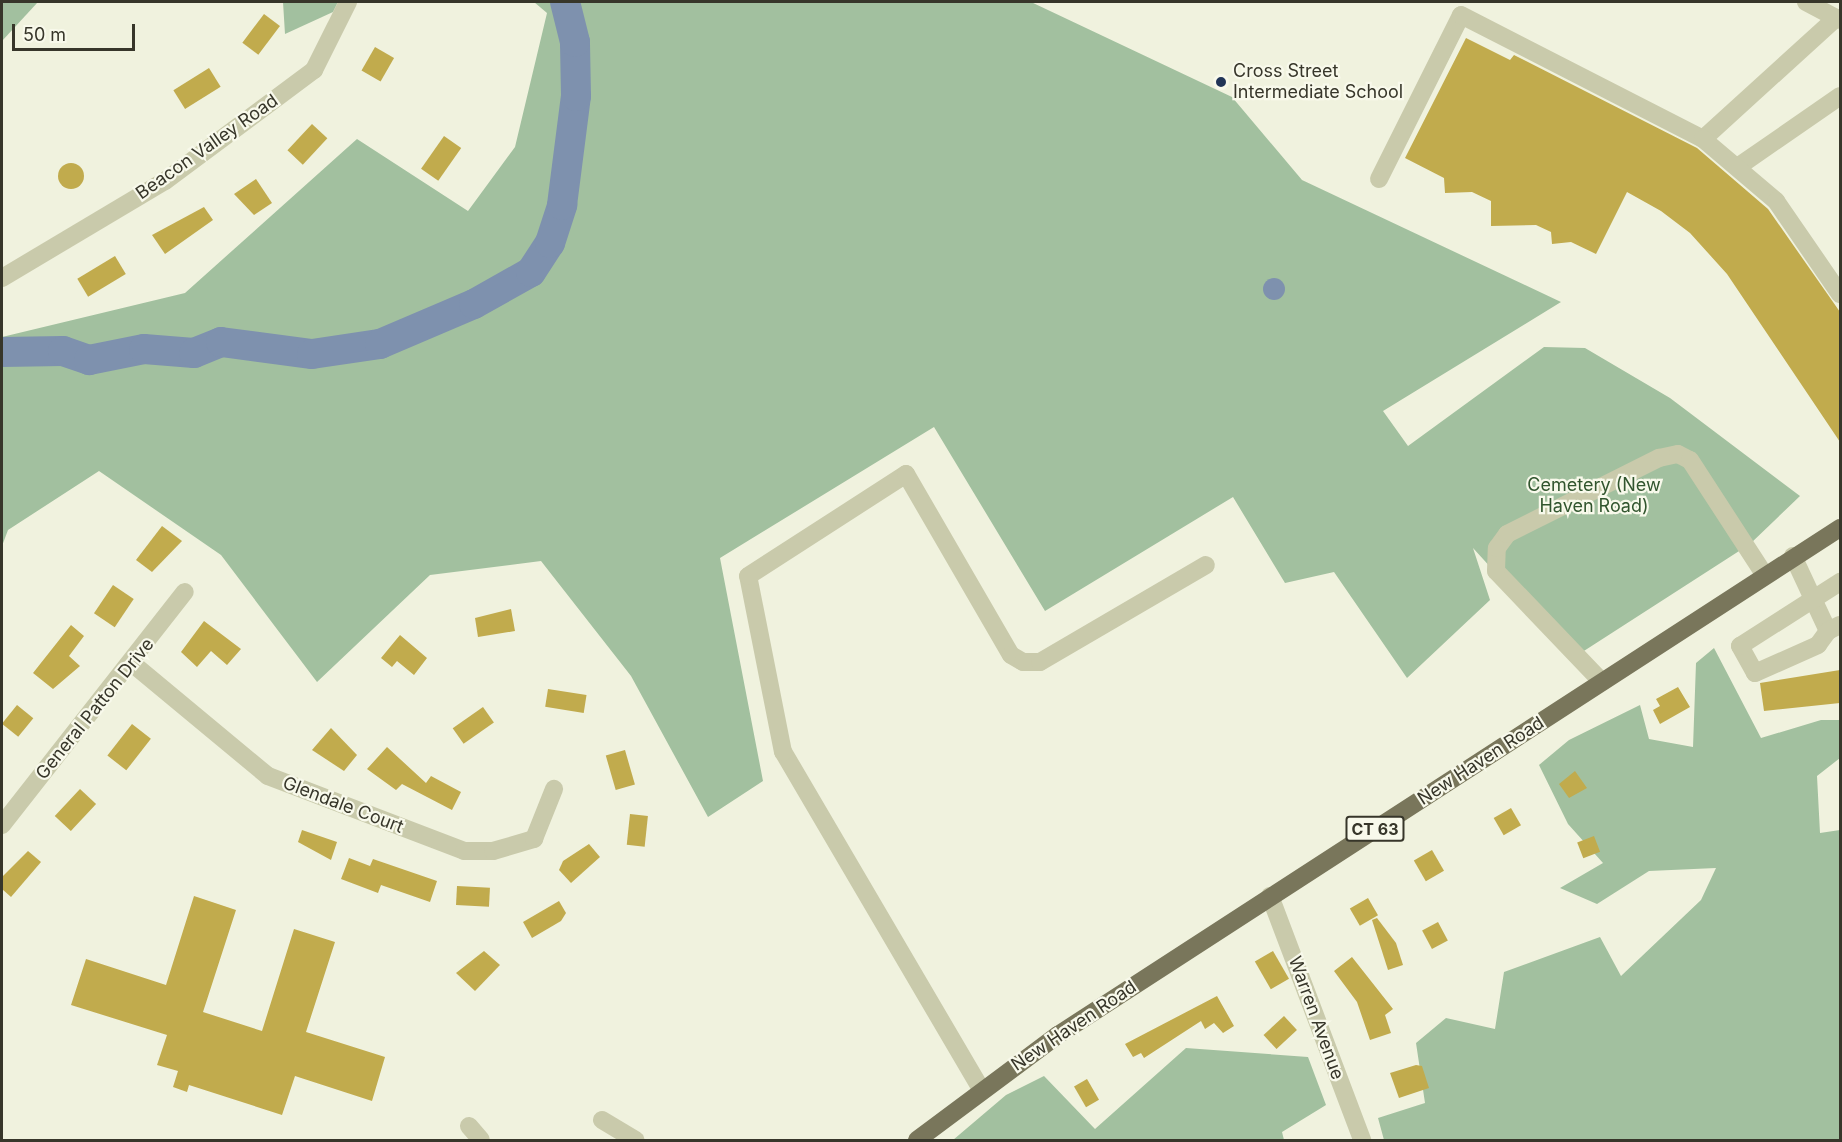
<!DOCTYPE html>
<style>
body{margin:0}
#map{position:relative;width:1842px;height:1142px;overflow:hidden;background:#f0f2de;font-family:Inter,sans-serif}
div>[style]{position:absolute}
.green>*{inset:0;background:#a2c09f}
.water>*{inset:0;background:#7e91ae}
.round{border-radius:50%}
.river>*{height:30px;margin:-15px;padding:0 15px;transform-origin:15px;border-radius:15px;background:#7e91ae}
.building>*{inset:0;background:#c1ab4d;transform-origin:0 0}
.minor>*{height:18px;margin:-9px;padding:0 9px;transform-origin:9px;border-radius:9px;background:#c9caab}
.major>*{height:18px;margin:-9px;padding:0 9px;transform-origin:9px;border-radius:9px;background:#79765b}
.dots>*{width:16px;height:16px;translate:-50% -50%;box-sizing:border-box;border:3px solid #f8f9eb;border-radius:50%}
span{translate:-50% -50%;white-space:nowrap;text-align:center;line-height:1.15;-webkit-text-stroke:4.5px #f8f9eb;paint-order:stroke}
.shield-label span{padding:2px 4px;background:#f8f9eb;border:2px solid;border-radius:4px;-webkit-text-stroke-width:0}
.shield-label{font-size:16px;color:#37362a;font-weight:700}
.poi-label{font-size:18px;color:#37362a}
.left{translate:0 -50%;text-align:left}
.street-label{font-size:18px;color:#37362a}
.park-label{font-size:18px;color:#31552e}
.frame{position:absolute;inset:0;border:3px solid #37362a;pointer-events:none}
.scale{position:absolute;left:12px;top:24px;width:123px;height:27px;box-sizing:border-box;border:3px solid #37362a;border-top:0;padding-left:8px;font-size:18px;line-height:21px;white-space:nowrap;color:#37362a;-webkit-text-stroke:4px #f8f9eb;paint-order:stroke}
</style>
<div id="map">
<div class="green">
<i style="clip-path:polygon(2px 2px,38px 2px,2px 41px)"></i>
<i style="clip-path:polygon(283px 2px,338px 2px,333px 12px,285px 34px)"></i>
<i style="clip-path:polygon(534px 2px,1031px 2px,1232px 97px,1302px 180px,1561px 302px,1383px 411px,1408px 446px,1544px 347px,1585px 348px,1670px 398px,1800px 496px,1750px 544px,1573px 658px,1473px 548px,1490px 600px,1407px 678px,1334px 572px,1285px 583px,1233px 497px,1045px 611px,934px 427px,720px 558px,763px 781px,708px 817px,631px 676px,541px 561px,430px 575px,317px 682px,221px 555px,99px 471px,8px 530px,2px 546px,2px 337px,185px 293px,357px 139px,468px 211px,515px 147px,547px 13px)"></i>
<i style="clip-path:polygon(1714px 648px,1761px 738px,1821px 720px,1840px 720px,1840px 758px,1817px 776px,1820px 833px,1840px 830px,1840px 1140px,1384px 1140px,1378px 1118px,1425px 1103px,1416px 1043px,1446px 1018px,1495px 1029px,1504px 972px,1600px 937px,1621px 976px,1701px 900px,1716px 868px,1649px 871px,1597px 904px,1560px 888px,1603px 863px,1568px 824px,1539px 765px,1569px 740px,1640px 705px,1649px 739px,1693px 747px,1696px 663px)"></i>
<i style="clip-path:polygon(1186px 1048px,1308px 1057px,1326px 1105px,1282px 1132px,1284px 1140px,953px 1140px,1006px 1095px,1044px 1076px,1095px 1129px)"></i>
</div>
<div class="water">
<i class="round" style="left:1263px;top:278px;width:22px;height:22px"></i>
</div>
<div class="river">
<i style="left:2px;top:352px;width:61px;rotate:-0.9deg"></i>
<i style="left:63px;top:351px;width:28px;rotate:19deg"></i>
<i style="left:89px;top:360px;width:56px;rotate:-11.3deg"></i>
<i style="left:144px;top:349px;width:50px;rotate:4.6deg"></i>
<i style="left:194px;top:353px;width:29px;rotate:-22deg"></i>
<i style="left:221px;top:342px;width:92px;rotate:7.5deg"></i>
<i style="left:312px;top:354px;width:69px;rotate:-8.4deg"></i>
<i style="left:380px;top:344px;width:102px;rotate:-23.1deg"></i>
<i style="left:474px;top:304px;width:65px;rotate:-29.3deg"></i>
<i style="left:531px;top:272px;width:35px;rotate:-57deg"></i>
<i style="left:550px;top:243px;width:40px;rotate:-72deg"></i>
<i style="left:562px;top:205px;width:110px;rotate:-82.7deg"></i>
<i style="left:576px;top:96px;width:54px;rotate:-91.1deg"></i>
<i style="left:575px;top:42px;width:41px;rotate:-104deg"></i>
</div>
<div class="building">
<i style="left:264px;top:14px;width:20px;height:36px;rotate:37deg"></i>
<i style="clip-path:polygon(1466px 38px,1510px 60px,1514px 55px,1697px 148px,1768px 209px,1840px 312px,1840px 442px,1727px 274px,1690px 233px,1661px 211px,1627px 192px,1596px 254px,1571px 242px,1552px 244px,1551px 232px,1536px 225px,1491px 226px,1491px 201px,1472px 192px,1445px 193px,1444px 178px,1405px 158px)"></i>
<i style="left:375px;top:47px;width:22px;height:27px;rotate:30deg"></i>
<i style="left:209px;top:68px;width:22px;height:42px;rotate:58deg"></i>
<i style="left:312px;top:124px;width:21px;height:36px;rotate:43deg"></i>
<i style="left:444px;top:136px;width:21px;height:40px;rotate:35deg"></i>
<i class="round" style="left:58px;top:163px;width:26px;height:26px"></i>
<i style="clip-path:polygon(256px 179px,272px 203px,254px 215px,234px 194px)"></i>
<i style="clip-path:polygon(204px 207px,213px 220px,165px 254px,152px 235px)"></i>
<i style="left:115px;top:256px;width:21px;height:44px;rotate:59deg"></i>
<i style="clip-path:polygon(162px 526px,182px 541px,152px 572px,136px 560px)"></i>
<i style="left:113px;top:585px;width:25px;height:34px;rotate:34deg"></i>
<i style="clip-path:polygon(511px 609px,515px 631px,478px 637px,475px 618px)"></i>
<i style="clip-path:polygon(204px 621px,241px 649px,227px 665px,211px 651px,197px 667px,181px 652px)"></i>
<i style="clip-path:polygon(71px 625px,84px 636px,69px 656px,80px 666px,53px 689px,33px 673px)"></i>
<i style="clip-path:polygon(400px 635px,427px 658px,414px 675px,397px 661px,392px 667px,381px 658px)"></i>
<i style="clip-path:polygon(1840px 670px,1840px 703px,1764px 711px,1760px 683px)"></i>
<i style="clip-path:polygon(1678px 687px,1690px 707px,1660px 724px,1653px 710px,1660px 706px,1656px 699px)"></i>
<i style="left:548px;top:689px;width:39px;height:18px;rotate:9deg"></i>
<i style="left:17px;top:705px;width:21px;height:24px;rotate:39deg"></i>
<i style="left:483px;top:707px;width:19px;height:37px;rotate:55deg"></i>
<i style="left:132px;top:724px;width:24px;height:40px;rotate:38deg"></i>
<i style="clip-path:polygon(331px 728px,357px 755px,344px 771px,312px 750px)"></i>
<i style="clip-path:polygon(387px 747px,426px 783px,431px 776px,461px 792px,452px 810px,402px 784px,396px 790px,367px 769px)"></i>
<i style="left:625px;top:750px;width:36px;height:20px;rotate:74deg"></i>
<i style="clip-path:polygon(1575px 771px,1587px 788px,1569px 798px,1559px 784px)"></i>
<i style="left:80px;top:789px;width:22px;height:37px;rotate:43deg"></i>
<i style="left:1511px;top:808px;width:20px;height:20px;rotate:60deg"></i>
<i style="left:630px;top:814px;width:18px;height:31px;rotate:6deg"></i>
<i style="clip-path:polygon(302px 830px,337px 842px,331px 860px,298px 842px)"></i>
<i style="left:1594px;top:836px;width:17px;height:18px;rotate:69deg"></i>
<i style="clip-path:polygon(589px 844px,600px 857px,571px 883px,559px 870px,563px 861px)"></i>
<i style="left:1432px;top:850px;width:24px;height:21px;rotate:60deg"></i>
<i style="clip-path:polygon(28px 851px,41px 862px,11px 897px,2px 889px,2px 877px)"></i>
<i style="clip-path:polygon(349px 858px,370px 866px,373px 859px,437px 881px,430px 902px,381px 885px,378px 893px,341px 879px)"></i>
<i style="left:457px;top:886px;width:33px;height:19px;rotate:3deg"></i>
<i style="clip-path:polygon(194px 896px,236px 910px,203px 1012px,262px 1031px,294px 929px,335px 942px,306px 1032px,385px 1057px,372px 1101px,295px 1076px,282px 1115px,189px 1085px,187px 1092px,173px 1087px,178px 1071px,157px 1065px,167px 1035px,71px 1005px,86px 959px,166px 985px)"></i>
<i style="left:1368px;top:898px;width:20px;height:21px;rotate:60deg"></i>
<i style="clip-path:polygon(559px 901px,566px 913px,561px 921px,532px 938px,523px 922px)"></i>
<i style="clip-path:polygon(1377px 918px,1396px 943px,1403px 965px,1388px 970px,1372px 920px)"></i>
<i style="left:1438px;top:922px;width:21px;height:18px;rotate:62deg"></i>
<i style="clip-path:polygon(484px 951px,500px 965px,475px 991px,456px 973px)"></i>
<i style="left:1273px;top:951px;width:32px;height:21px;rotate:60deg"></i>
<i style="clip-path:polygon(1352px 957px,1393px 1009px,1385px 1015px,1391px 1033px,1370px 1040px,1357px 1002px,1334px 971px)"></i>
<i style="clip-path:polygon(1217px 996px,1234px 1026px,1223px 1033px,1214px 1023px,1205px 1029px,1201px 1021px,1144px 1058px,1141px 1053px,1133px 1057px,1125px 1044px)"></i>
<i style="left:1284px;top:1016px;width:19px;height:28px;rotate:47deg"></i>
<i style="clip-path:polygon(1416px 1065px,1422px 1066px,1429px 1088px,1399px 1098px,1390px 1073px)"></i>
<i style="left:1087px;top:1079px;width:24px;height:15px;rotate:60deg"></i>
</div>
<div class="minor">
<i style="left:1806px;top:2px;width:38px;rotate:28deg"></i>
<i style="left:1703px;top:139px;width:180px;rotate:-42.3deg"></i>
<i style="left:1739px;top:166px;width:123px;rotate:-34.7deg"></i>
<i style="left:1379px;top:179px;width:183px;rotate:-63.4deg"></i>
<i style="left:1461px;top:15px;width:272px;rotate:27.1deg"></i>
<i style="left:1703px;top:139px;width:96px;rotate:40.3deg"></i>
<i style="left:1776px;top:201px;width:113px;rotate:55.5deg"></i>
<i style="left:2px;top:278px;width:190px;rotate:-30.8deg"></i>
<i style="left:165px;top:181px;width:186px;rotate:-36.7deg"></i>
<i style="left:314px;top:70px;width:76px;rotate:-63.4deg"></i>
<i style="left:1793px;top:556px;width:83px;rotate:65deg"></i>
<i style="left:1828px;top:631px;width:13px;rotate:-27deg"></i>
<i style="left:1828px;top:631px;width:17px;rotate:126deg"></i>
<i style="left:1818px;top:645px;width:69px;rotate:156deg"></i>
<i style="left:1755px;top:673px;width:31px;rotate:-119deg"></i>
<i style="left:1740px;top:646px;width:119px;rotate:-32.6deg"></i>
<i style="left:133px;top:664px;width:175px;rotate:39.7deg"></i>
<i style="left:268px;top:776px;width:210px;rotate:20.9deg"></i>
<i style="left:464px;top:851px;width:29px"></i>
<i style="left:493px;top:851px;width:43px;rotate:-16.3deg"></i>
<i style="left:534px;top:839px;width:54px;rotate:-68.2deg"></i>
<i style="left:1602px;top:682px;width:153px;rotate:-133.7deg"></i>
<i style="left:1496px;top:571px;width:23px;rotate:-88deg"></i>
<i style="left:1497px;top:548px;width:17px;rotate:-54deg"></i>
<i style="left:1507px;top:534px;width:170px;rotate:-26.6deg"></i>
<i style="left:1659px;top:458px;width:19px;rotate:-12deg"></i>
<i style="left:1678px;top:454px;width:13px;rotate:27deg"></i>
<i style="left:1690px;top:460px;width:136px;rotate:57deg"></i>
<i style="left:2px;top:825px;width:296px;rotate:-51.9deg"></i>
<i style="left:1270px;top:896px;width:261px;rotate:69.3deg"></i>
<i style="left:981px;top:1089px;width:391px;rotate:-120.4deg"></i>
<i style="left:783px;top:752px;width:179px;rotate:-101.2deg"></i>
<i style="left:748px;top:576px;width:188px;rotate:-32.8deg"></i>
<i style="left:906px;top:474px;width:209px;rotate:59.9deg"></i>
<i style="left:1011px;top:655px;width:14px;rotate:30deg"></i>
<i style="left:1023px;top:662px;width:17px"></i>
<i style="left:1040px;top:662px;width:192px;rotate:-30.3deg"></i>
<i style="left:602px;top:1120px;width:39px;rotate:31deg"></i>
<i style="left:469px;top:1126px;width:18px;rotate:49deg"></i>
</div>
<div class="major">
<i style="left:917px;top:1140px;width:176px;rotate:-36.7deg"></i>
<i style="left:1058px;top:1035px;width:932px;rotate:-32.96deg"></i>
</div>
<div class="dots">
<i style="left:1221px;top:82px;background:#213557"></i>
</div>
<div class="shield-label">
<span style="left:1375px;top:829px">CT 63</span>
</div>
<div class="poi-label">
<span class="left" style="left:1233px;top:82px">Cross Street<br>Intermediate School</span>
</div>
<div class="street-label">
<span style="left:207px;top:147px;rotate:-35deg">Beacon Valley Road</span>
<span style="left:95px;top:709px;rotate:-51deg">General Patton Drive</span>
<span style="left:1481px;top:761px;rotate:-33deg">New Haven Road</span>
<span style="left:343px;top:805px;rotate:21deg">Glendale Court</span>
<span style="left:1316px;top:1018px;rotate:70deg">Warren Avenue</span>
<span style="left:1074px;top:1026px;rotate:-34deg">New Haven Road</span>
</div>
<div class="park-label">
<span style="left:1594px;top:496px">Cemetery (New<br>Haven Road)</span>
</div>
<div class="frame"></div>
<div class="scale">50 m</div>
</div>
